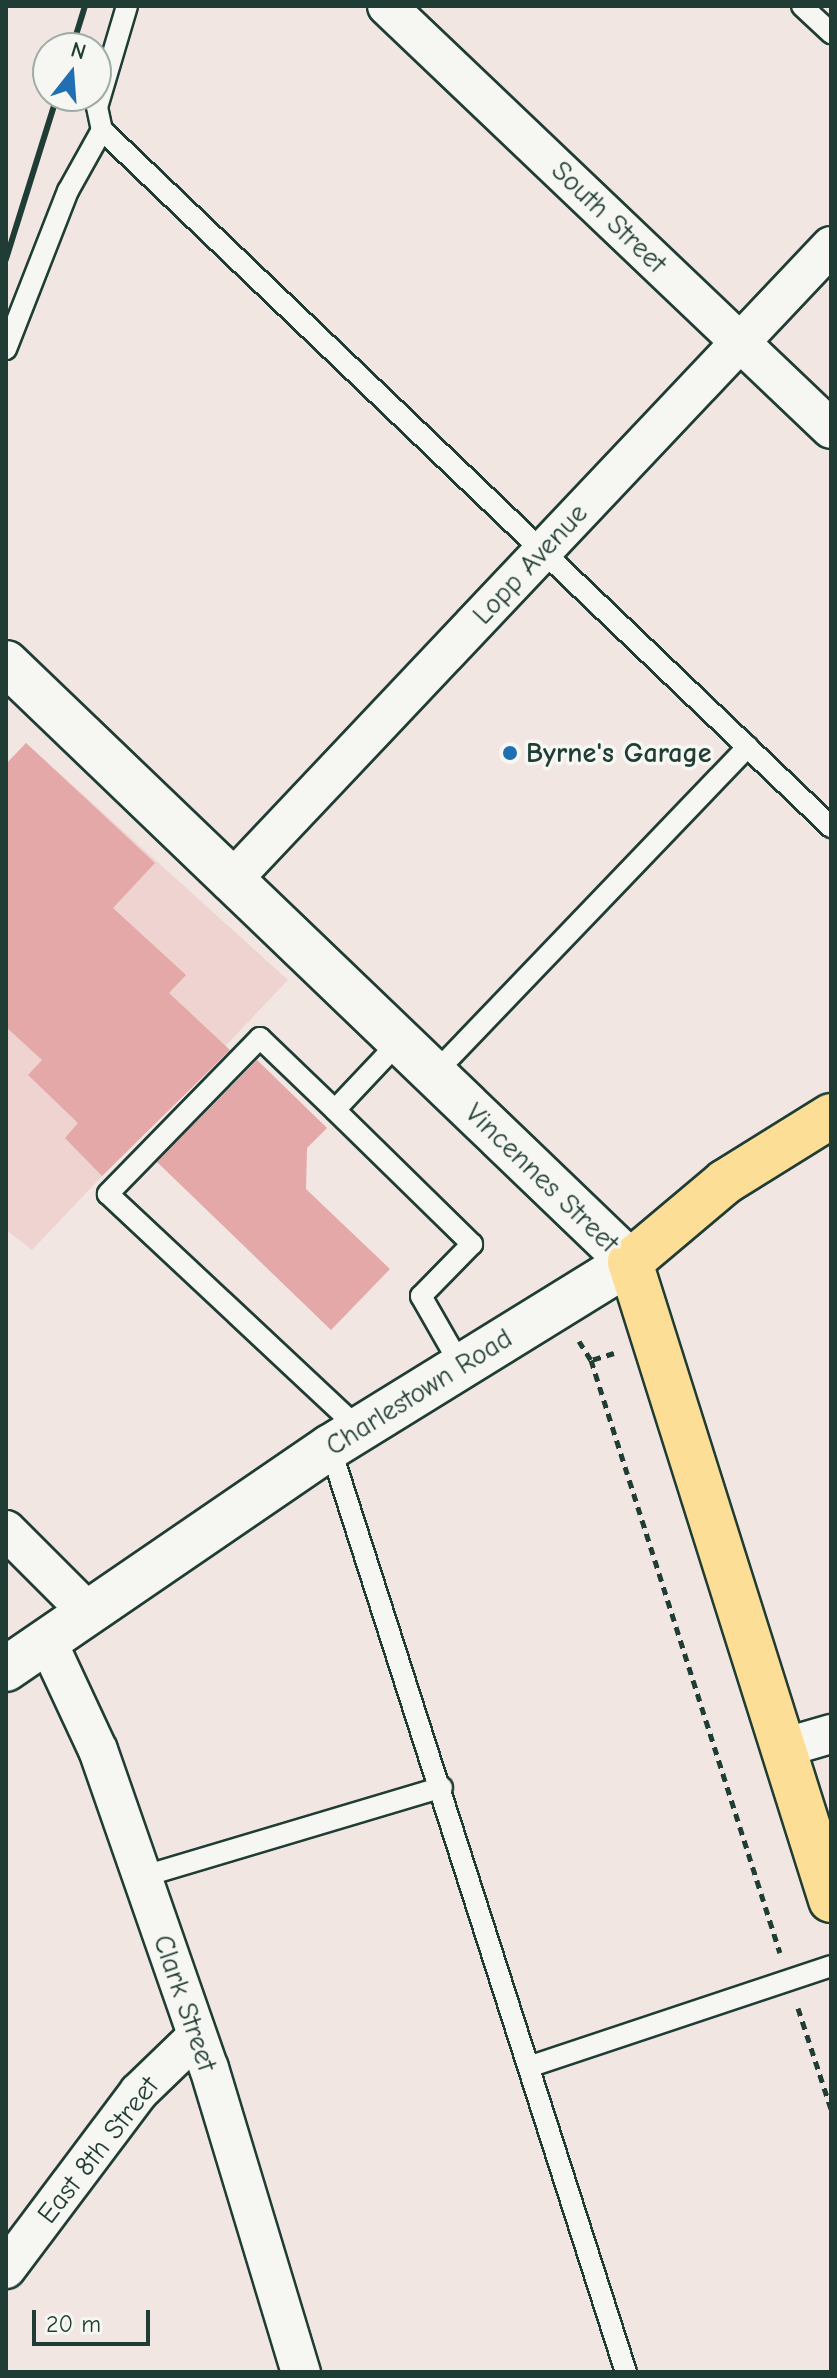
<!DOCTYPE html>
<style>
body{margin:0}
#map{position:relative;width:837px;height:2378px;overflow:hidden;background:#f2e6e3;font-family:"Comic Neue",sans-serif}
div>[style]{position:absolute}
.built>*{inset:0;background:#eed3d1}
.building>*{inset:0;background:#e3a8a7}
.path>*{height:5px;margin-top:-2.5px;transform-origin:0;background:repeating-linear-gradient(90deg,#1f3d34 0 8px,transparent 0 14px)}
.roads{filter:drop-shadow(2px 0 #1f3d34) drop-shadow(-2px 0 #1f3d34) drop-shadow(0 2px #1f3d34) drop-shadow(0 -2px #1f3d34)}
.service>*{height:20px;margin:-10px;padding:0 10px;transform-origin:10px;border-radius:10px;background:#f6f6f2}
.minor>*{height:38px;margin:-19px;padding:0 19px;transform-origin:19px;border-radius:19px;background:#f6f6f2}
.tertiary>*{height:44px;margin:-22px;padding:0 22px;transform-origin:22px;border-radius:22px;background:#f6f6f2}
.primary>*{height:44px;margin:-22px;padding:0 22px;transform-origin:22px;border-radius:22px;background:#fdde96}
.rail>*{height:6px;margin:-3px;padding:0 3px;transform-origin:3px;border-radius:3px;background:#1f3d34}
.dots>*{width:22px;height:22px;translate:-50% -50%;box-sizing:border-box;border:4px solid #f6f6f2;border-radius:50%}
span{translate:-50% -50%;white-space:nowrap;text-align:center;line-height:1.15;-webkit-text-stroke:7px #f6f6f2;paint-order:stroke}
.street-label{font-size:28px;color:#1f3d34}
.poi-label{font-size:28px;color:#1f3d34;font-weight:700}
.left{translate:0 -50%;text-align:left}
.frame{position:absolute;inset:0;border:8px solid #1f3d34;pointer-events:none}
.north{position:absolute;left:32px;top:32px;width:80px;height:80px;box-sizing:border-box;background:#f6f6f2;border:2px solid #a0aca6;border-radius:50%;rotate:17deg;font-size:22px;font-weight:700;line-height:32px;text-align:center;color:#1f3d34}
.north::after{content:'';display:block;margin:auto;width:28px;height:36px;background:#1f6fb2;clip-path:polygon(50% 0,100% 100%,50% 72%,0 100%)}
.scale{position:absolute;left:32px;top:2310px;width:118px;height:36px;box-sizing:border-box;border:4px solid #1f3d34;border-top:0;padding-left:10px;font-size:24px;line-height:28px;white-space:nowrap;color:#1f3d34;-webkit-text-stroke:6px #f6f6f2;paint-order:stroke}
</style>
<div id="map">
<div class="built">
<i style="clip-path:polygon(26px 743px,288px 980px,32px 1250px,6px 1230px,6px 764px)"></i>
</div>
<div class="building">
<i style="clip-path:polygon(26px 743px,155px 863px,113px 908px,186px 975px,169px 993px,230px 1050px,102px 1176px,65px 1138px,78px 1123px,28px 1075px,42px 1060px,6px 1027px,6px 764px)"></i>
<i style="clip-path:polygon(257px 1060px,327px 1128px,307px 1148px,306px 1189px,390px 1269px,331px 1330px,157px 1162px)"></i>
</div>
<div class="path">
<i style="left:579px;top:1341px;width:22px;rotate:58deg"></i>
<i style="left:614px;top:1353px;width:24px;rotate:163deg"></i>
<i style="left:591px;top:1360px;width:622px;rotate:72.32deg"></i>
<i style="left:798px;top:2008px;width:106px;rotate:71.9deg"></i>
</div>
<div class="roads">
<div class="service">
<i style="left:127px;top:6px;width:105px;rotate:106.5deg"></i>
<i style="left:97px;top:107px;width:24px;rotate:78deg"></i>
<i style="left:102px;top:130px;width:1009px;rotate:43.71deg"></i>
<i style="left:802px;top:6px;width:40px;rotate:43deg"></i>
<i style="left:6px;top:349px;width:170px;rotate:-68.6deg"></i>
<i style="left:68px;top:191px;width:70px;rotate:-60.9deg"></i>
<i style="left:399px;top:1042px;width:93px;rotate:133.3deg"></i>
<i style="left:335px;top:1110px;width:192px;rotate:44.4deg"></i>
<i style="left:472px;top:1244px;width:73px;rotate:134.4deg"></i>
<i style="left:421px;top:1296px;width:78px;rotate:60.2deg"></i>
<i style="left:433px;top:1075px;width:455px;rotate:-46.2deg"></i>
<i style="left:335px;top:1110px;width:104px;rotate:-136.2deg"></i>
<i style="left:260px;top:1038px;width:218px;rotate:134.3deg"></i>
<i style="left:108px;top:1194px;width:344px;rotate:43.1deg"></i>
<i style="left:330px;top:1447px;width:971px;rotate:72.26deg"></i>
<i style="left:141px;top:1877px;width:314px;rotate:-16.6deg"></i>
<i style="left:531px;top:2066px;width:316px;rotate:-18.4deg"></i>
</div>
<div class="minor">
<i style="left:387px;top:6px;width:613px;rotate:43.61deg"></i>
<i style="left:230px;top:882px;width:875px;rotate:-46.62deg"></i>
<i style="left:6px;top:1530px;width:117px;rotate:45deg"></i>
<i style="left:48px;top:1643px;width:118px;rotate:65deg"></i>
<i style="left:98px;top:1750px;width:337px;rotate:70.8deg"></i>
<i style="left:209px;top:2068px;width:318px;rotate:73.2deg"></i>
<i style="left:783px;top:1748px;width:50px;rotate:-16.3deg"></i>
<i style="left:6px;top:2269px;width:221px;rotate:-53.1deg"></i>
<i style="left:139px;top:2092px;width:79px;rotate:-44deg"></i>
</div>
<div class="tertiary">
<i style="left:6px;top:663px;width:865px;rotate:43.83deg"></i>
<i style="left:630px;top:1262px;width:352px;rotate:148.3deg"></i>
<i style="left:330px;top:1447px;width:393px;rotate:145.6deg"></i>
</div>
<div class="primary">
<i style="left:831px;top:1116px;width:125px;rotate:148.1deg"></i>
<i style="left:725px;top:1182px;width:124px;rotate:139.9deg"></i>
<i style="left:630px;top:1262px;width:669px;rotate:72.51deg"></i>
</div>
</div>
<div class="rail">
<i style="left:72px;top:48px;width:44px;rotate:-72.8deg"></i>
<i style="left:6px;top:259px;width:171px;rotate:-72.6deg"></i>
</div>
<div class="dots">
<i style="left:510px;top:753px;background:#1f6fb2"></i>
</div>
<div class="street-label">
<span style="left:609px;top:217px;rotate:44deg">South Street</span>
<span style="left:530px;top:564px;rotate:-47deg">Lopp Avenue</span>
<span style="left:542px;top:1178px;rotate:44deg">Vincennes Street</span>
<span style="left:419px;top:1392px;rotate:-32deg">Charlestown Road</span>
<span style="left:185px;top:2003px;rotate:71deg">Clark Street</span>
<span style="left:98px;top:2150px;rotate:-52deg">East 8th Street</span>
</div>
<div class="poi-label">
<span class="left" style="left:526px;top:753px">Byrne's Garage</span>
</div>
<div class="frame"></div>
<div class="north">N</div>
<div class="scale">20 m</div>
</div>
